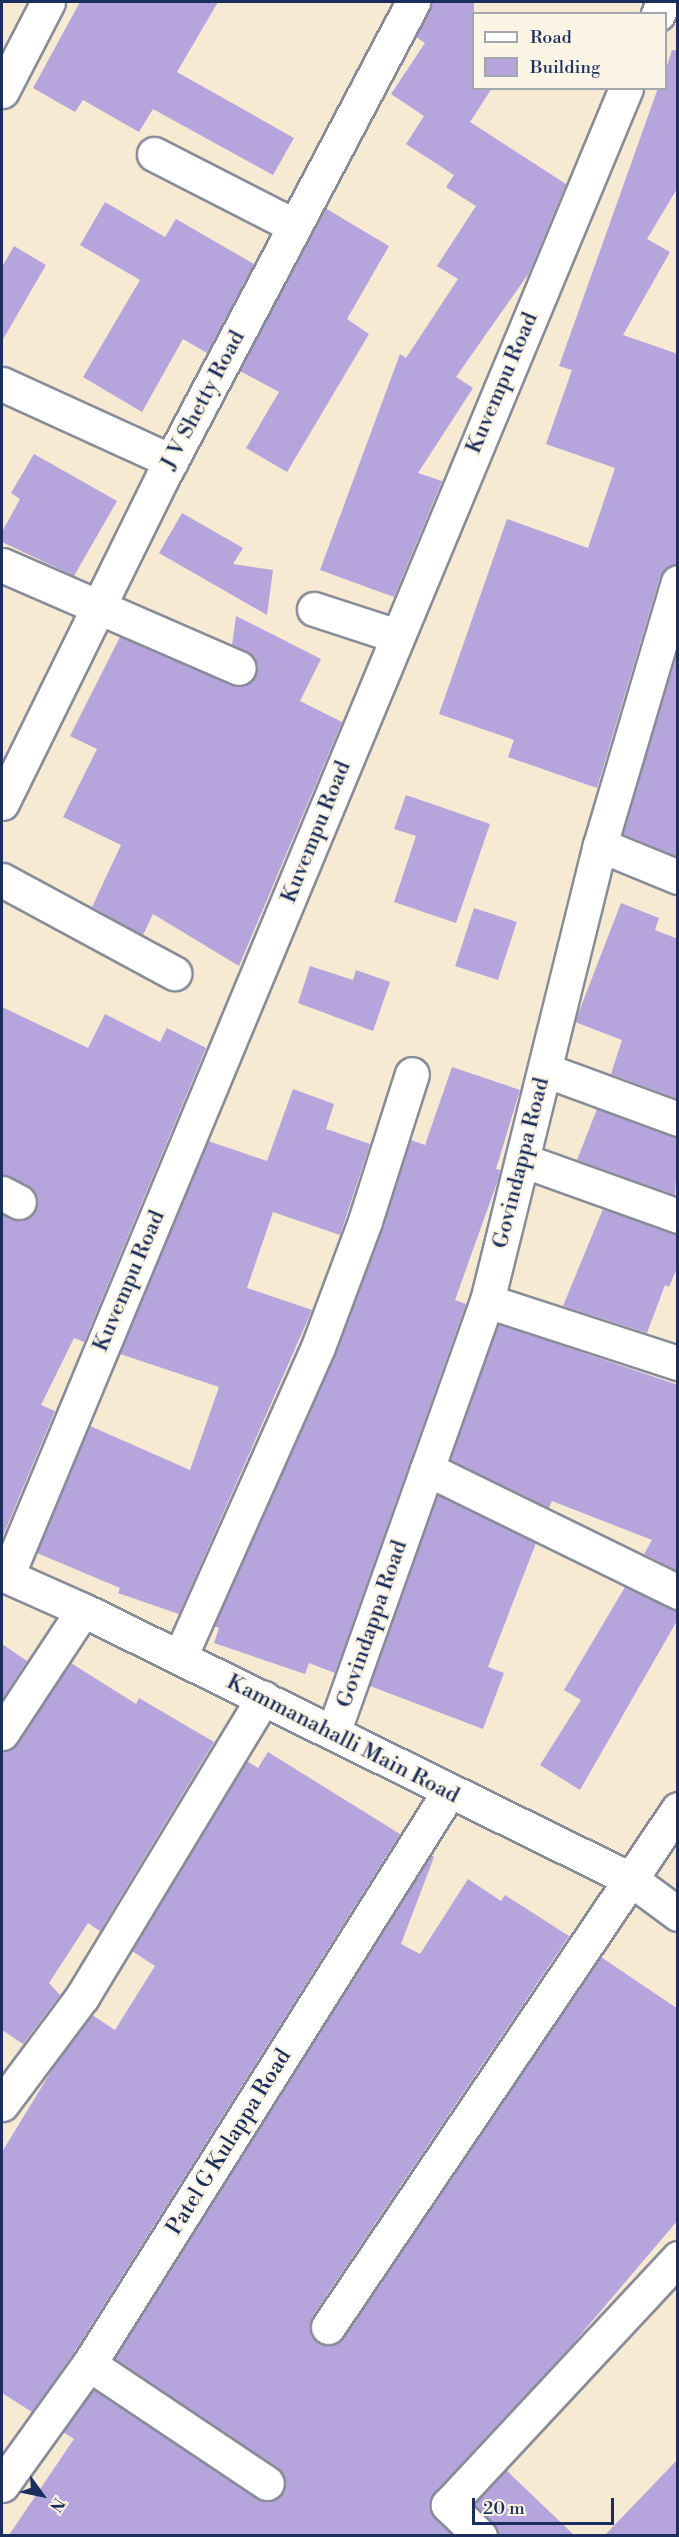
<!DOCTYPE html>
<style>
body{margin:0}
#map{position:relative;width:679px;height:2537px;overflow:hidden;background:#f6ead2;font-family:"Libre Bodoni",serif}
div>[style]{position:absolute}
.building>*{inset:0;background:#b6a4dd;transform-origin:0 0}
.roads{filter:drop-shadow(2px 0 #888c98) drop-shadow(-2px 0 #888c98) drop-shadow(0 2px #888c98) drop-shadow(0 -2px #888c98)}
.minor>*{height:33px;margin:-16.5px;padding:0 16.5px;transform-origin:16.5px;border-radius:16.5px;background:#fff}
.tertiary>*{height:33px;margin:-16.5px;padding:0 16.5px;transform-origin:16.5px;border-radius:16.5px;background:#fff}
span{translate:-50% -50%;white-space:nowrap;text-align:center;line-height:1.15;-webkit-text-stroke:4.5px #fcf5e5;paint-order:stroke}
.street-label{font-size:22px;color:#1b2f5e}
.frame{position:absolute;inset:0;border:3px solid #1b2f5e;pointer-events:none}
.legend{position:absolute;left:472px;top:12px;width:195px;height:78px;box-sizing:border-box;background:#fcf5e5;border:2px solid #a2a6af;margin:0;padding:8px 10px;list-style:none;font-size:18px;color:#1b2f5e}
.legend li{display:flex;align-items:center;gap:12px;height:30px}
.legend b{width:30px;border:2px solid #a2a6af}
.north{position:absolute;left:12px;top:2465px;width:60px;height:60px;-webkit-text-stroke:4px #fcf5e5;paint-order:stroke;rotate:123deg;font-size:16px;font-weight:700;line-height:24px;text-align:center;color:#1b2f5e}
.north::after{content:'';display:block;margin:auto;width:21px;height:27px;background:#1b2f5e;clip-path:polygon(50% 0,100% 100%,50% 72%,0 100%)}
.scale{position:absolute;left:472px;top:2498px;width:142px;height:27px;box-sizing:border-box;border:3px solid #1b2f5e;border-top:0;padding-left:8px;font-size:18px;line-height:21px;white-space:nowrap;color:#1b2f5e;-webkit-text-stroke:4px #fcf5e5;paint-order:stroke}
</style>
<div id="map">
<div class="building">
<i style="clip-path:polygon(80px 2px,218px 2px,177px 72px,294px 138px,273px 175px,153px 109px,139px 132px,83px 100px,75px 112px,33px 88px)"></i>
<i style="clip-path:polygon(432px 2px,474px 2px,474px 88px,492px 88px,470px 122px,566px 184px,529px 273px,456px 377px,473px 388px,418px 473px,442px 481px,394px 597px,320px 570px,400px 354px,406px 358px,458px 279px,437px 266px,476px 206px,446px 187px,454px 175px,406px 144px,424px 116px,391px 94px,425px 43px,416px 37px)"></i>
<i style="clip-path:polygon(672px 50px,678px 51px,678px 187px,647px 239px,670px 252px,623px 335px,678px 354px,678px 564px,666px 568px,660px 577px,597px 788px,508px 757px,514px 740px,439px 714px,507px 519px,588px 548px,615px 468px,546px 444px,572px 370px,559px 366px,658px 88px,666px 88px,666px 69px)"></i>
<i style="clip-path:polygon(105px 202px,165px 237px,176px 219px,254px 264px,207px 353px,183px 339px,142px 412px,83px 377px,140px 280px,80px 245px)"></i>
<i style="clip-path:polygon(325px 208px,389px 246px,347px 319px,369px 334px,287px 472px,246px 448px,279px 392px,240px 371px)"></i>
<i style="clip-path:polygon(14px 246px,46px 265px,2px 341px,2px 267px)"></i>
<i style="clip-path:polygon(34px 454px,117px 501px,74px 576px,2px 542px,2px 532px,20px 499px,11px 493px)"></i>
<i style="clip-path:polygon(182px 513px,243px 548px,233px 564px,273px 570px,267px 615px,159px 553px)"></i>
<i style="clip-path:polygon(236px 616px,321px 659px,300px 701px,342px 722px,239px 966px,153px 914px,143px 935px,92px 907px,121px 845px,63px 817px,97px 749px,70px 736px,120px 637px,242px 686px,256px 676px,258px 666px,254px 656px,232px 645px)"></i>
<i style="clip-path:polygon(678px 650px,678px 857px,623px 834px)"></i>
<i style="clip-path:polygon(406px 795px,490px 824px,456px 923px,394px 902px,416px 836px,394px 829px)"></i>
<i style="clip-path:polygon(621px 903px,659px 918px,655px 930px,678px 939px,678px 1099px,611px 1074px,622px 1040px,575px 1022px)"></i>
<i style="left:474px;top:908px;width:45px;height:61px;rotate:18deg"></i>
<i style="clip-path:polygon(310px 966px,353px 980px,356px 970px,390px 982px,373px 1031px,298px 1003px)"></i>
<i style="clip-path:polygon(2px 1007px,88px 1048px,105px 1014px,160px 1042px,167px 1028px,206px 1048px,84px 1342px,74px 1338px,41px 1405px,55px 1411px,2px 1538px,2px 1214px,19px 1221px,28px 1218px,38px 1202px,28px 1186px,2px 1174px)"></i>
<i style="clip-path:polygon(452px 1067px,520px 1090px,496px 1169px,500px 1170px,498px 1180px,455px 1300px,466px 1304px,335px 1673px,309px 1663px,305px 1674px,214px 1643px,219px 1628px,214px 1626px,335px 1355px,411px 1140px,425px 1145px)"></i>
<i style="clip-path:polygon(293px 1089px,334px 1104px,326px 1129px,370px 1144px,340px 1235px,273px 1212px,247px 1288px,312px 1310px,179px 1614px,118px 1593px,120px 1588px,37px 1553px,90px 1426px,190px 1470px,219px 1387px,120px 1354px,208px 1141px,267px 1161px)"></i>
<i style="clip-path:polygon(597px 1109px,678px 1137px,675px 1195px,577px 1160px)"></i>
<i style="clip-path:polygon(603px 1209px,678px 1234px,678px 1266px,669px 1287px,665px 1285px,647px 1333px,563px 1306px)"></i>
<i style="clip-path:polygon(499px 1324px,678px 1385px,678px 1571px,644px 1554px,652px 1540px,552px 1501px,549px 1508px,450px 1460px)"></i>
<i style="clip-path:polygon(438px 1495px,536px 1543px,488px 1667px,504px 1673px,483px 1729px,370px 1686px)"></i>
<i style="clip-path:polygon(625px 1587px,678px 1610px,678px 1619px,580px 1790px,540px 1765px,581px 1700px,564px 1690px)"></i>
<i style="clip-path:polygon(2px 1644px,27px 1661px,2px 1700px)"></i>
<i style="clip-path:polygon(71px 1663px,136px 1704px,139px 1698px,214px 1742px,100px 1931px,88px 1923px,49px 1983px,60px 1995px,23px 2044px,2px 2030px,2px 1752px,18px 1743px)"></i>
<i style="clip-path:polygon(268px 1752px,400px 1834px,73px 2354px,32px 2412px,2px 2393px,2px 2152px,55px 2065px,92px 2015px,115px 2030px,155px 1966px,132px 1951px,247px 1761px,258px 1768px)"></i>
<i style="clip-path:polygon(431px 1855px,434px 1857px,401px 1944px,420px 1954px,468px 1879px,501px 1901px,505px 1895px,569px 1936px,312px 2317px,311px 2336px,327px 2346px,344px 2337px,601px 1957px,678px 2009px,678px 2220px,571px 2346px,434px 2493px,430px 2511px,453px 2535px,9px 2535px,74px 2439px,63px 2432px,94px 2390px,257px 2499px,275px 2500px,283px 2493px,284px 2475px,277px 2467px,115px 2359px)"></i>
<i style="clip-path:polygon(678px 2459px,678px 2535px,605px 2535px)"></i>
<i style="clip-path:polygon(506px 2470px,574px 2535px,498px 2535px,493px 2523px,474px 2504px)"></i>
</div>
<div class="roads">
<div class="minor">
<i style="left:658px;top:14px;width:13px;rotate:-67deg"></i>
<i style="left:2px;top:91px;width:100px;rotate:-62.7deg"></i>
<i style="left:154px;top:154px;width:158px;rotate:27.1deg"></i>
<i style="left:2px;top:384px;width:186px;rotate:24.5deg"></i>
<i style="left:2px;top:565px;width:258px;rotate:23.5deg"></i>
<i style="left:314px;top:609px;width:87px;rotate:18deg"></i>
<i style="left:2px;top:803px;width:364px;rotate:-63.8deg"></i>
<i style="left:163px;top:476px;width:536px;rotate:-62.19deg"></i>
<i style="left:600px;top:845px;width:84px;rotate:22.3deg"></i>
<i style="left:2px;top:880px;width:196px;rotate:28.4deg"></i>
<i style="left:545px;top:1070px;width:142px;rotate:20.2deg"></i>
<i style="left:522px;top:1160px;width:166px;rotate:19.7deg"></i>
<i style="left:2px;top:1193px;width:19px;rotate:28deg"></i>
<i style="left:487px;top:1301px;width:201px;rotate:18deg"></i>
<i style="left:427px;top:1469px;width:280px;rotate:26.1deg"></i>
<i style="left:7px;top:1576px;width:1612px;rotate:-67.41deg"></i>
<i style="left:180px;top:1657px;width:339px;rotate:-66deg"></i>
<i style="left:318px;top:1347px;width:134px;rotate:-69.5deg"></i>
<i style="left:365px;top:1221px;width:154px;rotate:-72.3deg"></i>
<i style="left:2px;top:1733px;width:147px;rotate:-56.6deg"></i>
<i style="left:333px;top:1733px;width:459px;rotate:-70.4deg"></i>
<i style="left:487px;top:1301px;width:470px;rotate:-76.1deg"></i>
<i style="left:600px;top:845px;width:274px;rotate:-73.5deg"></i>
<i style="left:2px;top:2104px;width:134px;rotate:-53.2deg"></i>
<i style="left:82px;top:1997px;width:350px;rotate:-58.8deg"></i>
<i style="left:328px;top:2327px;width:625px;rotate:-55.95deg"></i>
<i style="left:89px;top:2364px;width:214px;rotate:33.8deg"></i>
<i style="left:2px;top:2485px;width:149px;rotate:-54.3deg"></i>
<i style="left:89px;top:2364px;width:674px;rotate:-57.84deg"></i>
<i style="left:480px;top:2536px;width:45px;rotate:-135.9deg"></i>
<i style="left:448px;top:2505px;width:338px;rotate:-47deg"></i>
</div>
<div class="tertiary">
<i style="left:2px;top:1574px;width:89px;rotate:24deg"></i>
<i style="left:83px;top:1610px;width:612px;rotate:26.19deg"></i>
<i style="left:632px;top:1880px;width:57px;rotate:36.5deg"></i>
</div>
</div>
<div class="street-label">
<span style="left:502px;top:383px;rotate:-67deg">Kuvempu Road</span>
<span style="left:203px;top:400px;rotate:-62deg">J V Shetty Road</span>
<span style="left:316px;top:832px;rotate:-68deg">Kuvempu Road</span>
<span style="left:521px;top:1163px;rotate:-76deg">Govindappa Road</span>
<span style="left:129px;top:1281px;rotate:-67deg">Kuvempu Road</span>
<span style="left:372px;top:1624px;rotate:-71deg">Govindappa Road</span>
<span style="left:343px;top:1739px;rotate:27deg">Kammanahalli Main Road</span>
<span style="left:229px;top:2142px;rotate:-58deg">Patel G Kulappa Road</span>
</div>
<div class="frame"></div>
<ul class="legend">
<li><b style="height:8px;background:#fff"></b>Road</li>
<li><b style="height:16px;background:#b6a4dd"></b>Building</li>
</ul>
<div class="north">N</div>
<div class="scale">20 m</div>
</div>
